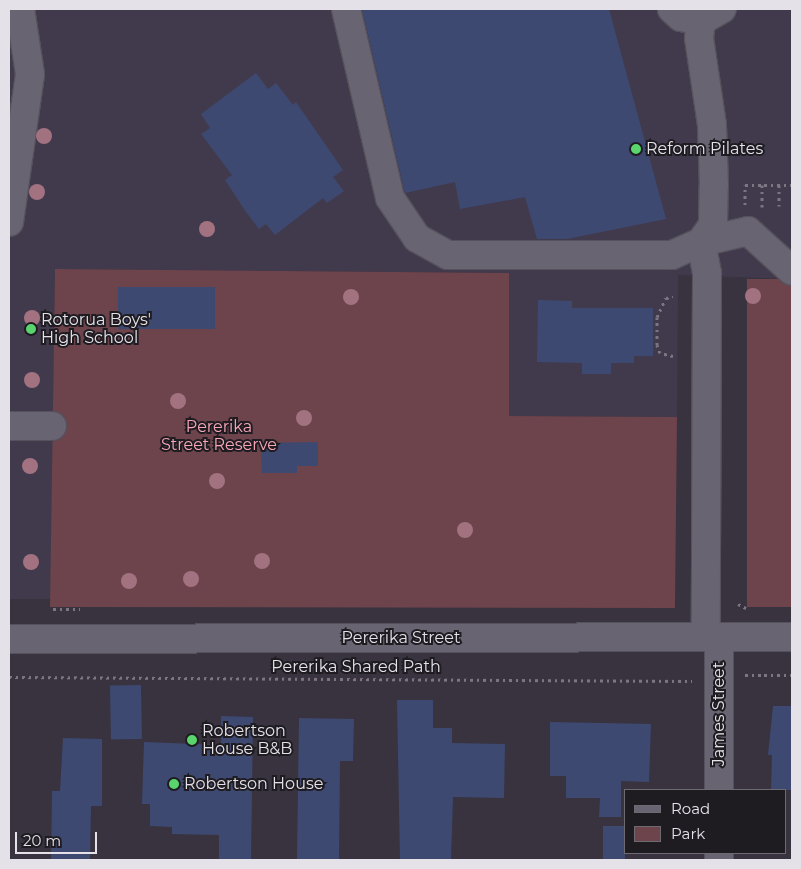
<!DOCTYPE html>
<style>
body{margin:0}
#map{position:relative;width:801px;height:869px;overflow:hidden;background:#38333f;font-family:Montserrat,sans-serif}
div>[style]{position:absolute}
.built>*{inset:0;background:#413a4c}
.green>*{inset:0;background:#6d434c;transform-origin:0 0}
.building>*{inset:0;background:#3e4971;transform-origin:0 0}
.path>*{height:3px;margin-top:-1.5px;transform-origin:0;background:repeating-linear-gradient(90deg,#7b7681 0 2.5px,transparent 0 6.5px)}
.roads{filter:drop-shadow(1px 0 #56525d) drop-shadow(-1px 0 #56525d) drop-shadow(0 1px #56525d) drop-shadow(0 -1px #56525d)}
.minor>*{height:28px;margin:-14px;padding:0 14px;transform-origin:14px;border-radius:14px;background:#696472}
.trees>*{width:16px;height:16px;margin:-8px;border-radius:50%;background:#a27281}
.dots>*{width:14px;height:14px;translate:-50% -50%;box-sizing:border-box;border:2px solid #1e1c21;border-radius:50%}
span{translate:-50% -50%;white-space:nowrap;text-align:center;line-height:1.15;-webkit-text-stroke:4px #1e1c21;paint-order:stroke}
.poi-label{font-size:16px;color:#e4e1e9}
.left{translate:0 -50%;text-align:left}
.park-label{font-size:16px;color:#f8a6b7}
.street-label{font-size:16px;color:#e4e1e9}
.frame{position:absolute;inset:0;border:10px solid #e4e1e9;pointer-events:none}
.legend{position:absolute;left:624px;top:789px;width:162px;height:65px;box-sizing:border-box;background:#1e1c21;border:1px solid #6d6b71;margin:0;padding:6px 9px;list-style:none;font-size:15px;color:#e4e1e9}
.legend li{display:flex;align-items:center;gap:10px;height:25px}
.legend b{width:25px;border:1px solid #6d6b71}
.scale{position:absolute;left:15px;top:832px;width:82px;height:22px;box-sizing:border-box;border:2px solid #e4e1e9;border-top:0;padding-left:6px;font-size:15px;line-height:18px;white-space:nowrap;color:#e4e1e9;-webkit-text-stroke:4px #1e1c21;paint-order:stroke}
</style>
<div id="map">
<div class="built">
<i style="clip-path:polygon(9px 9px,792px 9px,792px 279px,678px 275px,677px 417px,509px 416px,508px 273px,55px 269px,51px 599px,9px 599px)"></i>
</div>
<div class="green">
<i style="clip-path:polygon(55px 269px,509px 273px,509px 416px,677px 417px,675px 608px,50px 607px)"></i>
<i style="left:747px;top:279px;width:45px;height:328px"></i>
</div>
<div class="building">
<i style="clip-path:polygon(362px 9px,609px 9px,666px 219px,567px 239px,537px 239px,525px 197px,460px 209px,455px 182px,405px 193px)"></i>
<i style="clip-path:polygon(256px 73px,268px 89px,276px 83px,293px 105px,296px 102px,343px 170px,333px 177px,344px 191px,327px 203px,323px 198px,275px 235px,266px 224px,259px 229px,246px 212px,225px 180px,232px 175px,201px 134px,210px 128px,201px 114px)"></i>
<i style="left:118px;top:287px;width:97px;height:42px"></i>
<i style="clip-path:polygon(538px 300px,572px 301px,572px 308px,653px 308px,653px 356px,634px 356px,634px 363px,611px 363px,611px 374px,582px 374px,582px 363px,537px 362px)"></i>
<i style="clip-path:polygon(318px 442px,318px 466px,297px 466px,297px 473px,262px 473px,261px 443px)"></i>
<i style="left:141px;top:685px;width:54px;height:31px;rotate:89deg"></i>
<i style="clip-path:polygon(397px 700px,433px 700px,433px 728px,452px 728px,452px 743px,505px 744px,504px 798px,453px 797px,451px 860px,400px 860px)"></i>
<i style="clip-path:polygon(773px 706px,792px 706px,792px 790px,771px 790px,772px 755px,768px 755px)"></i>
<i style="clip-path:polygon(221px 716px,253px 717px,251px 860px,219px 860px,219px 835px,172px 834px,172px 827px,150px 826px,150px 804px,142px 804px,144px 742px,221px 745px)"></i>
<i style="clip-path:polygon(299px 718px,354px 719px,353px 761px,340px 761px,339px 860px,297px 860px)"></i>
<i style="clip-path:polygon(550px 722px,651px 724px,649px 782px,621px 781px,621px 817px,599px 817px,600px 798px,566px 798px,566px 776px,550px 776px)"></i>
<i style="clip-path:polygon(63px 738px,102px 739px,102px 806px,91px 806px,90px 860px,51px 860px,52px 791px,60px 791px)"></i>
<i style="left:603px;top:826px;width:22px;height:34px"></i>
</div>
<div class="path">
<i style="left:762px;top:185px;width:22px;rotate:90deg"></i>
<i style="left:779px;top:185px;width:21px;rotate:90deg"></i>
<i style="left:745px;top:205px;width:20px;rotate:-90deg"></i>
<i style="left:745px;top:185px;width:47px"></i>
<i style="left:673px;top:356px;width:13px;rotate:-167deg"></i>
<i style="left:660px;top:353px;width:9px;rotate:-111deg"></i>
<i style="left:657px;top:345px;width:28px;rotate:-90deg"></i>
<i style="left:657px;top:317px;width:21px;rotate:-65deg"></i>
<i style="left:666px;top:298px;width:7px;rotate:-8deg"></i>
<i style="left:738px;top:604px;width:9px;rotate:27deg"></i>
<i style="left:53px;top:609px;width:27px"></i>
<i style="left:745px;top:675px;width:47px"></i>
<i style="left:9px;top:677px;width:683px;rotate:0.34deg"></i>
</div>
<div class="roads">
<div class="minor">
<i style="left:346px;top:9px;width:194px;rotate:76.9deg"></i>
<i style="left:390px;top:198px;width:48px;rotate:56deg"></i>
<i style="left:417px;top:238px;width:35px;rotate:29deg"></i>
<i style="left:448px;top:255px;width:224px"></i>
<i style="left:672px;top:255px;width:32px;rotate:-24deg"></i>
<i style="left:701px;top:242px;width:21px;rotate:-55deg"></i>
<i style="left:713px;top:225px;width:39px;rotate:-89deg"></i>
<i style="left:714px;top:186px;width:61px;rotate:-91.9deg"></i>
<i style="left:712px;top:125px;width:88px;rotate:-98.5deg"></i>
<i style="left:699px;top:38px;width:17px;rotate:-83deg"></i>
<i style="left:672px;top:9px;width:12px;rotate:42deg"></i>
<i style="left:681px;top:17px;width:20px;rotate:11deg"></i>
<i style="left:701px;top:21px;width:24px;rotate:-30deg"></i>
<i style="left:9px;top:222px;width:149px;rotate:-81.9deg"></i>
<i style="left:30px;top:74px;width:66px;rotate:-98.7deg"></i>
<i style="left:701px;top:242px;width:32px;rotate:79deg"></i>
<i style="left:707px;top:273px;width:364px;rotate:90.2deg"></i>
<i style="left:701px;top:242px;width:48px;rotate:-13.2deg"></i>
<i style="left:748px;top:231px;width:59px;rotate:42.3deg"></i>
<i style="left:9px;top:426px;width:43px"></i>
<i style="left:719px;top:637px;width:153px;rotate:90deg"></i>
<i style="left:9px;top:639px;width:783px;rotate:-0.15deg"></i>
<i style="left:719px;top:853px;width:7px;rotate:90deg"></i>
</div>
</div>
<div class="trees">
<i style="left:44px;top:136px"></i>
<i style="left:37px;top:192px"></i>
<i style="left:207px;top:229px"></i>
<i style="left:753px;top:296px"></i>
<i style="left:351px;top:297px"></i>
<i style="left:32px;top:318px"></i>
<i style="left:32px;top:380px"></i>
<i style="left:178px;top:401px"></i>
<i style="left:304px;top:418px"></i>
<i style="left:30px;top:466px"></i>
<i style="left:217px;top:481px"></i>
<i style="left:465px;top:530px"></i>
<i style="left:262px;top:561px"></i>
<i style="left:31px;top:562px"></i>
<i style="left:191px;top:579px"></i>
<i style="left:129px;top:581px"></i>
</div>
<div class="dots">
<i style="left:636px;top:149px;background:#5ad56e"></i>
<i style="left:31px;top:329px;background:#5ad56e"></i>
<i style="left:192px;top:740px;background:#5ad56e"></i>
<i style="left:174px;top:784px;background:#5ad56e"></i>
</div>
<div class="poi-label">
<span class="left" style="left:646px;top:149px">Reform Pilates</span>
<span class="left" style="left:41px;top:329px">Rotorua Boys'<br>High School</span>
<span class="left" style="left:202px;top:740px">Robertson<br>House B&amp;B</span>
<span class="left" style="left:184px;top:784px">Robertson House</span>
</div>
<div class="park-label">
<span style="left:219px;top:436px">Pererika<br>Street Reserve</span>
</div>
<div class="street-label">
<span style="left:401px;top:638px">Pererika Street</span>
<span style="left:356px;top:667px">Pererika Shared Path</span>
<span style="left:719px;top:714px;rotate:-90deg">James Street</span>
</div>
<div class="frame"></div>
<ul class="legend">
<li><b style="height:6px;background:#696472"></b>Road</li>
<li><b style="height:14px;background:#6d434c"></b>Park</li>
</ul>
<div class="scale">20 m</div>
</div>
